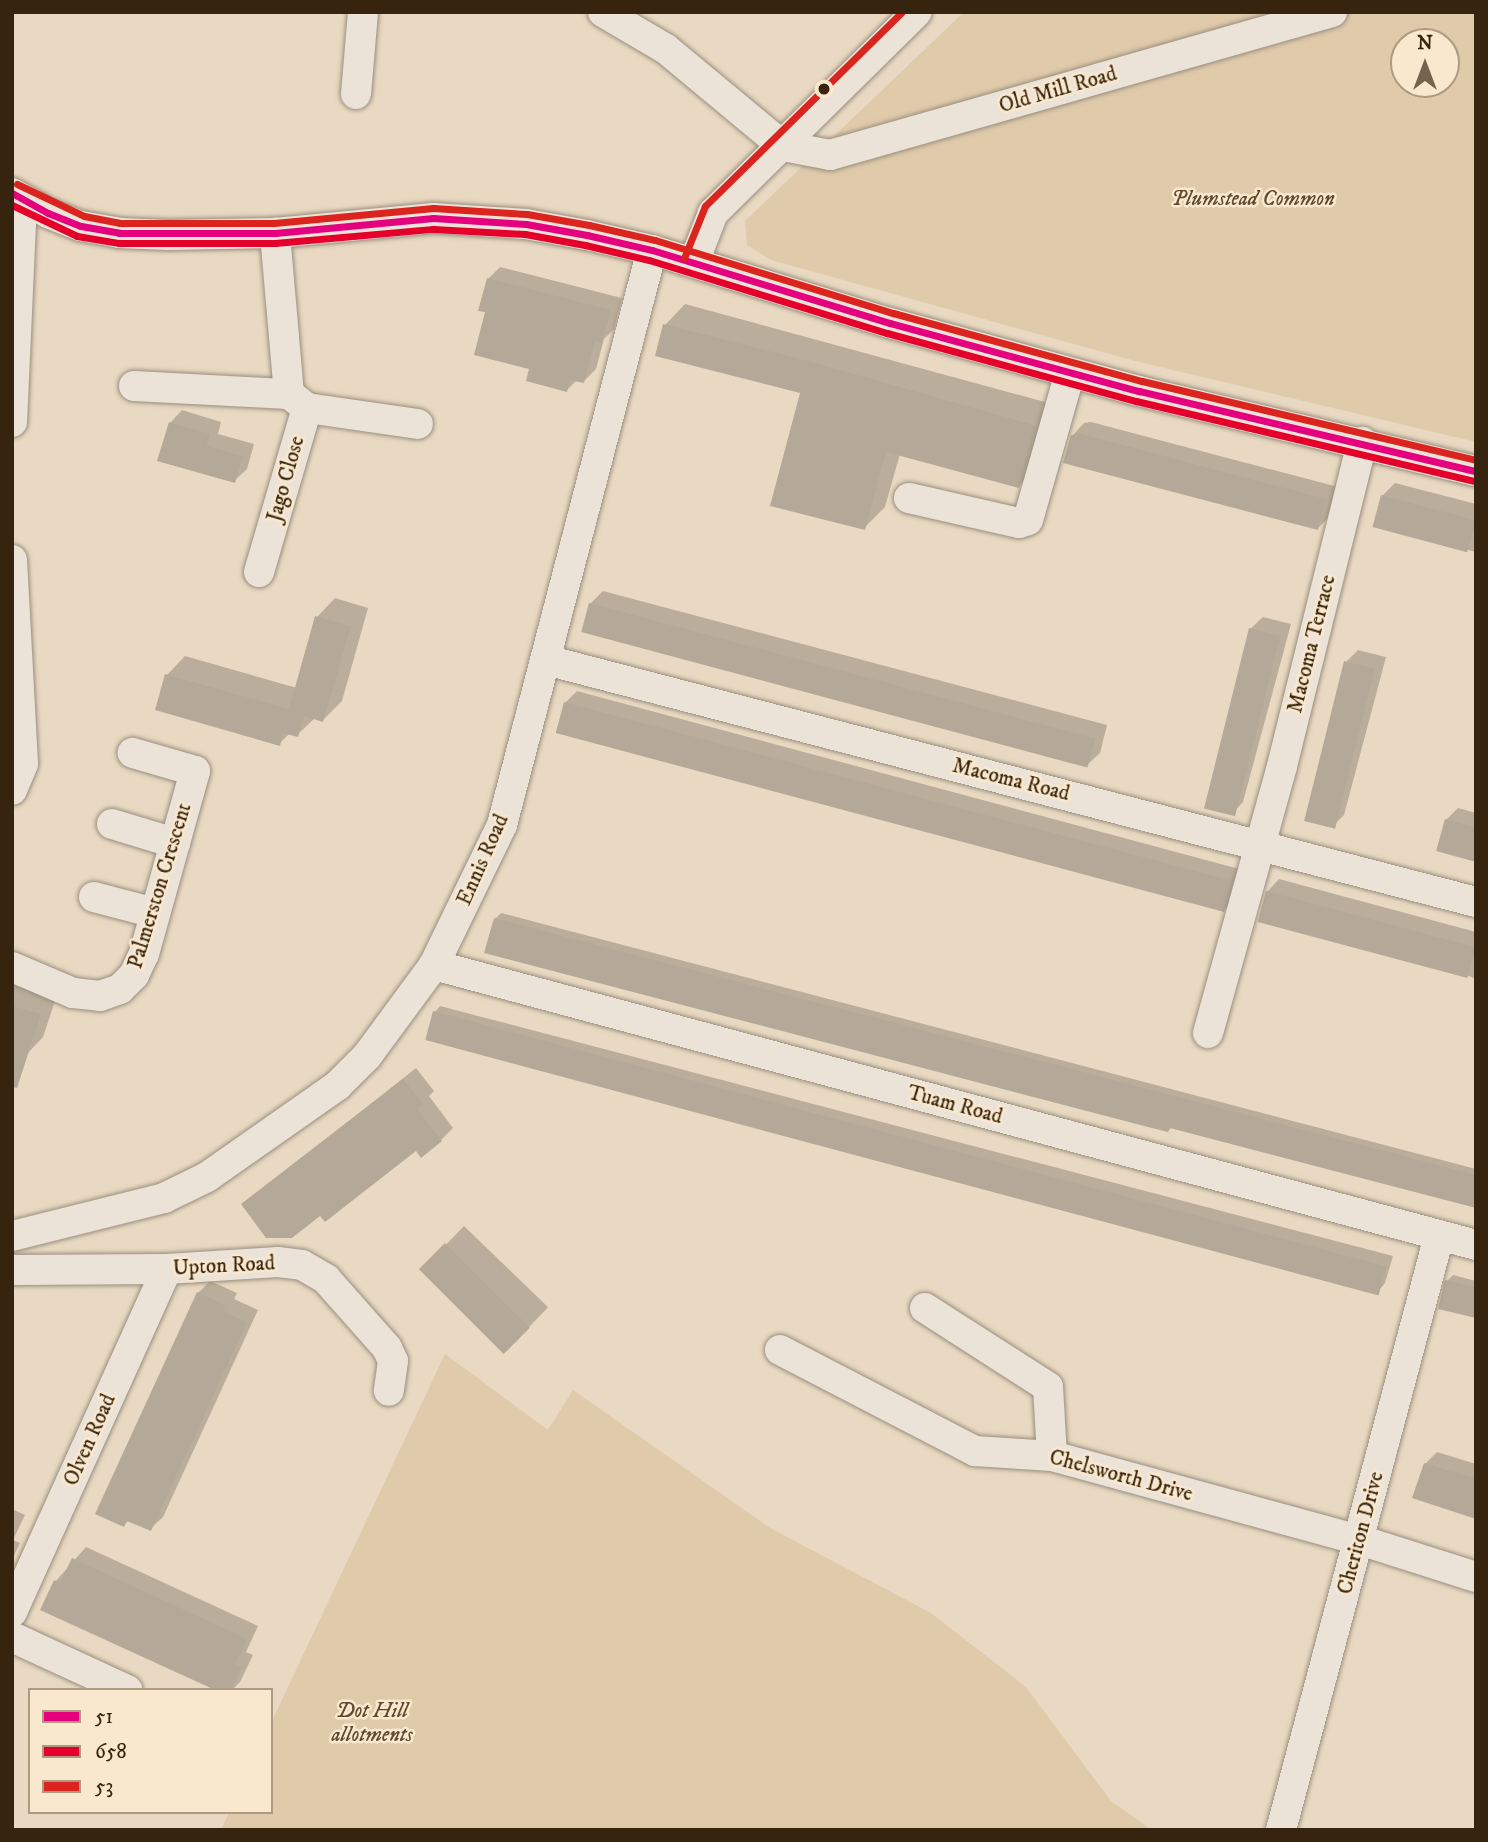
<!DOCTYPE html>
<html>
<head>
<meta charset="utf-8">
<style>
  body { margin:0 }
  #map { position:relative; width:1488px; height:1842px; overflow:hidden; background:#e9d9c2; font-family:"IM FELL DW Pica",serif }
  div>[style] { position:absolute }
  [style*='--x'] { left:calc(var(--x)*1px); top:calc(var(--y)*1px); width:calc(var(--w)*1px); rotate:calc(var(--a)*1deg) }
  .green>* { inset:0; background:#dfcaaa }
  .shadow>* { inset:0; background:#0003; transform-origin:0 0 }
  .building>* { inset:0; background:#b4a998; transform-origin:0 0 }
  .roads { filter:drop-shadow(0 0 2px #998e7e) drop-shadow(0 0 2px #998e7e) }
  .minor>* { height:30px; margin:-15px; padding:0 15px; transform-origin:15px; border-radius:15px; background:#ece3d8 }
  .bus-1>* { height:7px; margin:-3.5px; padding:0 3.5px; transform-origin:3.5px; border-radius:3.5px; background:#e5007d }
  .bus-2>* { height:7px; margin:-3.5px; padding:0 3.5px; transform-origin:3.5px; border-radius:3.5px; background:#e4002b }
  .bus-3>* { height:7px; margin:-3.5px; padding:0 3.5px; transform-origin:3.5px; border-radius:3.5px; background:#dc241f }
  .dots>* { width:19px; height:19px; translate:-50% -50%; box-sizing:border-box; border:4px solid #fae8ce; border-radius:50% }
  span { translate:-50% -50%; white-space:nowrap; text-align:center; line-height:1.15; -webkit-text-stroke:5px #fae8ce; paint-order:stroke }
  .street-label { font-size:21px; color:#37240e }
  .park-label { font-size:21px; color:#5f4a30; font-style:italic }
  .frame { position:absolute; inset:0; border:14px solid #37240e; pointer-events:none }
  .legend { position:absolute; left:28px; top:1688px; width:245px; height:126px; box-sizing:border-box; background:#fae8ce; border:2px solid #ac9a81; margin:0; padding:9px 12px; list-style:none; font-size:21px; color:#37240e }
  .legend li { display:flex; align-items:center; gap:14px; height:35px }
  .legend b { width:35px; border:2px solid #ac9a81 }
  .north { position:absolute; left:1390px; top:28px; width:70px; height:70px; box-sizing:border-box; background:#fae8ce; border:2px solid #ac9a81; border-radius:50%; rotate:0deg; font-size:19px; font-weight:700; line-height:28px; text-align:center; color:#37240e }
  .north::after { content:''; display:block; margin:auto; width:24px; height:32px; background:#75634d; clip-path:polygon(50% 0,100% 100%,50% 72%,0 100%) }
</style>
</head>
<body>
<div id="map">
  <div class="green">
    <div style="clip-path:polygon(evenodd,964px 12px,1476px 12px,1476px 442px,1135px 361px,771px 260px,747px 245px,745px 221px,964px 12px,1404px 42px,1446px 42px,1446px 84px,1404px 84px,1404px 42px)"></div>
    <div style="clip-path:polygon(445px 1354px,548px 1430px,573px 1390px,770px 1528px,931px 1613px,1026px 1687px,1111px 1801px,1152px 1830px,221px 1830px,229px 1812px,271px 1812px,271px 1723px)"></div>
  </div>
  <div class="shadow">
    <div style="clip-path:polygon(500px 267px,622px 298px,614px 329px,604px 339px,596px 369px,583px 382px,577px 380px,567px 390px,531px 368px,487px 311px,488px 279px)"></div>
    <div style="clip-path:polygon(685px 304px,1056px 405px,1039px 466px,1018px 486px,900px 454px,885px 507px,864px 528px,802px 392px,665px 325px)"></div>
    <div style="clip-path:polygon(182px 410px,221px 422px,218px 434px,254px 444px,247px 469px,234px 481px,170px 423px)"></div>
    <div style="clip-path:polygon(1091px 422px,1338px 487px,1330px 516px,1318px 528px,1072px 436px,1084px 423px)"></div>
    <div style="clip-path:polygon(1395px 483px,1476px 504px,1476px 552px,1375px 526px,1383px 495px)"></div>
    <div style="clip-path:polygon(603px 591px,1107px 725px,1100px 753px,1087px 765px,590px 604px)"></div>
    <div style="clip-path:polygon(335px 598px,368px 608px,342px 701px,323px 720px,315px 718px,297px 735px,290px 733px,279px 744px,167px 675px,185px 656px,297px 688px,317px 617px)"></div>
    <div style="clip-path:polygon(1263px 617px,1291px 624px,1243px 802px,1231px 815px,1250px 629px)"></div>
    <div style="clip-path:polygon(1358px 650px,1386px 657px,1344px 815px,1332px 827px,1346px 662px)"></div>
    <div style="clip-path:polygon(577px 691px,1243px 870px,1235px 899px,1223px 911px,565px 703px)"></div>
    <div style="clip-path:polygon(1458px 808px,1476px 813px,1476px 860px,1446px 820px)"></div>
    <div style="clip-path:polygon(1279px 879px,1476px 932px,1476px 979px,1267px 892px)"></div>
    <div style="clip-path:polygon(501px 913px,1476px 1169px,1476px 1206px,1172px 1127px,1168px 1131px,495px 919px)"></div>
    <div style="clip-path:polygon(12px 984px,56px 998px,43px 1037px,27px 1054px,12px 1049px)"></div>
    <div style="clip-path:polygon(440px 1006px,1393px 1256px,1385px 1283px,1380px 1289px,435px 1012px)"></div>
    <div style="clip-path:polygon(416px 1068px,434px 1091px,429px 1096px,453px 1128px,441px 1140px,421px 1155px,416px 1149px,320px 1213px,243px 1205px)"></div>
    <div style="left:464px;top:1226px;width:117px;height:61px;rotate:44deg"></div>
    <div style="clip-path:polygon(1453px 1275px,1476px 1281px,1476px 1317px,1447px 1281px)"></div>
    <div style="clip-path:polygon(210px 1281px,237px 1293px,234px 1299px,258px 1310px,163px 1517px,150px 1529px,129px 1520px,124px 1525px,198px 1293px)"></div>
    <div style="clip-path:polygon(1437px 1452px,1476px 1464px,1476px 1517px,1425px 1464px)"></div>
    <div style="clip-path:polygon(12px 1509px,25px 1515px,13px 1540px,20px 1543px,12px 1560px)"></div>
    <div style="clip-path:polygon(86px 1547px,258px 1626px,246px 1652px,253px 1655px,240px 1682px,232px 1690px,219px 1690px,55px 1582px)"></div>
  </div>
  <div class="building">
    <div style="clip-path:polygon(487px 278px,611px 310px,602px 343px,595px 341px,584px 383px,570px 380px,567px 392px,526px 381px,529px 369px,474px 355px,485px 312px,478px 311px)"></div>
    <div style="clip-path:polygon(663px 324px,808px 361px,1037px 426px,1019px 488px,886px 452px,865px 530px,770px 506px,800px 393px,655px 356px)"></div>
    <div style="clip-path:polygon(169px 422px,210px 434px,207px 446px,243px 456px,235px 483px,157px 461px)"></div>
    <div style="clip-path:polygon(1078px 433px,1326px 499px,1318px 530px,1063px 463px,1071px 435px,1077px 436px)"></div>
    <div style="left:1381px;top:495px;width:98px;height:33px;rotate:15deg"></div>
    <div style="left:589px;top:603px;width:524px;height:30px;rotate:15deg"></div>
    <div style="clip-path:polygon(315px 616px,351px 626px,323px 722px,304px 716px,298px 737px,283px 733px,280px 746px,155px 710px,165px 674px,289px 709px)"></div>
    <div style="left:1249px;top:628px;width:32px;height:186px;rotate:14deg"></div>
    <div style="left:1344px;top:661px;width:32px;height:165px;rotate:14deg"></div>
    <div style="left:564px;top:702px;width:692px;height:32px;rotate:15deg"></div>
    <div style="clip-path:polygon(1445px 819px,1476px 828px,1476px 862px,1436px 851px)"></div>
    <div style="left:1266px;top:891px;width:217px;height:32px;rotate:15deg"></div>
    <div style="clip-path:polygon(494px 918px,1476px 1175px,1476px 1208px,1170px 1128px,1168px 1132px,1148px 1127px,484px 953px)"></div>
    <div style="clip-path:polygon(12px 1006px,41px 1014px,17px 1088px,12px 1087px)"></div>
    <div style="left:433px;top:1011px;width:987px;height:30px;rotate:15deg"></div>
    <div style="clip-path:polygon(403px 1079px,423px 1104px,417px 1109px,442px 1141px,421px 1158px,416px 1151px,325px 1222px,320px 1216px,292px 1238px,266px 1238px,241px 1204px)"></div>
    <div style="left:445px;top:1243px;width:120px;height:37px;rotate:45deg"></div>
    <div style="clip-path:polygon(1445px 1280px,1476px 1287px,1476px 1318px,1438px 1309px)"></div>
    <div style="clip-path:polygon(197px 1292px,226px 1306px,223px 1311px,247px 1322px,151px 1531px,127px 1521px,124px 1527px,95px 1514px)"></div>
    <div style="clip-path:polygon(1424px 1463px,1476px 1479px,1476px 1519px,1412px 1498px)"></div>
    <div style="clip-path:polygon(72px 1558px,247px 1639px,235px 1664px,242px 1667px,231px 1690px,215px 1690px,40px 1610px,54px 1580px,60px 1583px)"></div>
  </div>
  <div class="roads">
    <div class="minor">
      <div style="--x:603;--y:12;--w:73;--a:30.4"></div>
      <div style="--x:666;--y:49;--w:152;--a:39.7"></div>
      <div style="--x:783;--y:146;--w:48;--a:10.8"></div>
      <div style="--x:830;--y:155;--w:522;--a:-15.9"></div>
      <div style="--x:356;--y:94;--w:82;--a:-85.1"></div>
      <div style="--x:12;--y:193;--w:41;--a:29.1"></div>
      <div style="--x:48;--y:213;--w:35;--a:22"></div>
      <div style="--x:81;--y:226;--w:39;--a:10"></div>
      <div style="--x:119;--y:233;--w:49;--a:2.3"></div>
      <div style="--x:168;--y:235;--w:107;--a:-1.1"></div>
      <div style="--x:275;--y:233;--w:159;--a:-5.4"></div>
      <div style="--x:433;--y:218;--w:93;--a:3.7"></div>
      <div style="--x:526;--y:224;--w:62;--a:10.2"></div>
      <div style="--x:587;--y:235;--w:67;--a:13"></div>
      <div style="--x:652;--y:250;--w:249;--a:17.1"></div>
      <div style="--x:890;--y:323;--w:258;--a:15.3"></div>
      <div style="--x:1139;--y:391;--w:346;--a:13.4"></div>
      <div style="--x:694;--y:262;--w:53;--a:-68.8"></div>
      <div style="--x:713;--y:213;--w:286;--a:-44.6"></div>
      <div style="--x:134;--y:386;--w:155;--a:3"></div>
      <div style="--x:307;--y:408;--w:112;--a:8.2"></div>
      <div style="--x:12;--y:422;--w:222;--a:-87.4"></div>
      <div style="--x:909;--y:498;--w:113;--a:12.8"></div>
      <div style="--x:1019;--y:523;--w:9;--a:-18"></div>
      <div style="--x:1028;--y:520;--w:153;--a:-74.1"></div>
      <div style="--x:12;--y:560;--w:204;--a:86.9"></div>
      <div style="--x:23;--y:764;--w:28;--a:113"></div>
      <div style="--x:259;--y:572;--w:171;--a:-73.7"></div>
      <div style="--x:307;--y:408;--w:23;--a:-142"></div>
      <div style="--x:289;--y:394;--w:162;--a:-95"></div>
      <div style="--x:546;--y:660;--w:961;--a:14.59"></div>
      <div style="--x:112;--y:824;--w:66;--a:16.8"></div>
      <div style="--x:94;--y:897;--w:63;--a:14.7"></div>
      <div style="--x:434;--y:965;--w:1079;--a:15.04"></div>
      <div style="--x:12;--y:967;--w:66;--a:23.1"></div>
      <div style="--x:73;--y:993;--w:27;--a:6"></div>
      <div style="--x:100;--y:996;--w:21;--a:-19"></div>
      <div style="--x:120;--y:989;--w:20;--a:-45"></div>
      <div style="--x:134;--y:975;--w:23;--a:-65"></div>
      <div style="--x:144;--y:954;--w:190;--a:-74.4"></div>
      <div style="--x:195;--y:771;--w:65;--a:-163.8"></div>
      <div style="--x:1208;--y:1033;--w:277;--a:-74.5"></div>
      <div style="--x:1282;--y:766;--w:334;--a:-76.1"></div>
      <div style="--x:12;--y:1236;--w:157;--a:-14"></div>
      <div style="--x:164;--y:1198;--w:48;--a:-26"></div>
      <div style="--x:207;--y:1177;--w:159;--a:-35"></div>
      <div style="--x:337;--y:1086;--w:42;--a:-45"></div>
      <div style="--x:367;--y:1056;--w:113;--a:-53.6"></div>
      <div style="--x:434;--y:965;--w:156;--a:-64.1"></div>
      <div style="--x:502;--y:825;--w:594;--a:-75.38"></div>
      <div style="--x:12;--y:1270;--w:155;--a:-0.4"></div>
      <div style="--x:167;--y:1269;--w:111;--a:-3.6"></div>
      <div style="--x:278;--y:1262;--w:24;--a:7"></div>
      <div style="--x:302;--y:1265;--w:28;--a:30"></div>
      <div style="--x:326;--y:1279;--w:92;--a:48.5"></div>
      <div style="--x:387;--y:1348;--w:14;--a:65"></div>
      <div style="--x:393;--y:1361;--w:30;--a:98"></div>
      <div style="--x:925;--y:1308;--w:146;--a:32.7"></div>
      <div style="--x:1048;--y:1387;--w:69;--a:86.7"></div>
      <div style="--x:780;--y:1350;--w:220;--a:27.4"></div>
      <div style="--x:975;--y:1451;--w:77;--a:3.7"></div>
      <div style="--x:1052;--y:1456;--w:319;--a:15.3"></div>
      <div style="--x:1360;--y:1540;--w:122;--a:17.7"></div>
      <div style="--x:12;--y:1612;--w:376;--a:-65.7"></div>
      <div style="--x:12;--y:1637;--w:127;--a:24.7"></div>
      <div style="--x:1281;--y:1830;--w:615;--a:-75.1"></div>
    </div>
  </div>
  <div class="bus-1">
    <div style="--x:12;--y:193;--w:41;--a:29.1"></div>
    <div style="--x:48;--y:213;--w:35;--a:22"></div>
    <div style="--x:81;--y:226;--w:39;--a:10"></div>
    <div style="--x:119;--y:233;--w:156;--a:0"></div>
    <div style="--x:275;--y:233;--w:159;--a:-5.4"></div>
    <div style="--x:433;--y:218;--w:93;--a:3.7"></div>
    <div style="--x:526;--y:224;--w:62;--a:10.2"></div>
    <div style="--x:587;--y:235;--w:67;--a:13"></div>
    <div style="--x:652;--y:250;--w:249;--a:17.1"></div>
    <div style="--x:890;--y:323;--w:258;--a:15.3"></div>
    <div style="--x:1139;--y:391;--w:346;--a:13.4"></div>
  </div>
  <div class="bus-2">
    <div style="--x:12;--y:205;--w:72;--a:25.5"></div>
    <div style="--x:77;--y:236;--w:43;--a:9.5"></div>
    <div style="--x:119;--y:243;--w:156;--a:0"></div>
    <div style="--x:275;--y:243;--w:159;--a:-5.1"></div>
    <div style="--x:433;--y:229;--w:92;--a:3.1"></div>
    <div style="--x:525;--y:234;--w:61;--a:10.4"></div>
    <div style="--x:585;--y:245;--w:66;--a:13.2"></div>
    <div style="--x:649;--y:260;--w:249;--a:17.1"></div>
    <div style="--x:887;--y:333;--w:258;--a:15.3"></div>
    <div style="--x:1136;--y:401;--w:347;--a:13.3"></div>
  </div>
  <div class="bus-3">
    <div style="--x:17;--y:184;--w:74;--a:25.5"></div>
    <div style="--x:84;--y:216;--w:37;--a:11"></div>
    <div style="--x:120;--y:223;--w:154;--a:0"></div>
    <div style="--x:274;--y:223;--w:160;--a:-5.4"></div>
    <div style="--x:433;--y:208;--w:94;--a:3.7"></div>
    <div style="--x:527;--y:214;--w:63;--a:10.1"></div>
    <div style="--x:589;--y:225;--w:68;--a:12.8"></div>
    <div style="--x:655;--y:240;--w:249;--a:17.1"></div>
    <div style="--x:893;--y:313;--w:258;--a:15.3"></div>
    <div style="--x:1142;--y:381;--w:343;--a:13.3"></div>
    <div style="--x:684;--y:258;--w:56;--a:-68"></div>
    <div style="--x:705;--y:206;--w:276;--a:-44.6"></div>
  </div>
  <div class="dots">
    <div style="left:824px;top:89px;background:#37240e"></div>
  </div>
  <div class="street-label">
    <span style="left:1058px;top:90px;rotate:-16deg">Old Mill Road</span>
    <span style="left:286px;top:479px;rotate:-74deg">Jago Close</span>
    <span style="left:1312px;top:644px;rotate:-76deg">Macoma Terrace</span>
    <span style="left:1011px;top:780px;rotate:14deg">Macoma Road</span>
    <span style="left:483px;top:860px;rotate:-66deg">Ennis Road</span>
    <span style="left:160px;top:886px;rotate:-73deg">Palmerston Crescent</span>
    <span style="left:955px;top:1105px;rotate:15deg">Tuam Road</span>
    <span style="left:224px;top:1266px;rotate:-3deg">Upton Road</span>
    <span style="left:90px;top:1440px;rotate:-66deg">Olven Road</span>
    <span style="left:1121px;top:1476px;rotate:15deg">Chelsworth Drive</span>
    <span style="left:1361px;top:1533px;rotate:-75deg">Cheriton Drive</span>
  </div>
  <div class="park-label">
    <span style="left:1253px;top:199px">Plumstead Common</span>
    <span style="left:372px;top:1723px">Dot Hill<br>allotments</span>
  </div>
  <div class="frame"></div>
  <ul class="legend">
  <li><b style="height:9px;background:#e5007d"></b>51</li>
  <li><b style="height:9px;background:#e4002b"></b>658</li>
  <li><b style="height:9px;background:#dc241f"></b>53</li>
  </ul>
  <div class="north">N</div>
</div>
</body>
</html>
